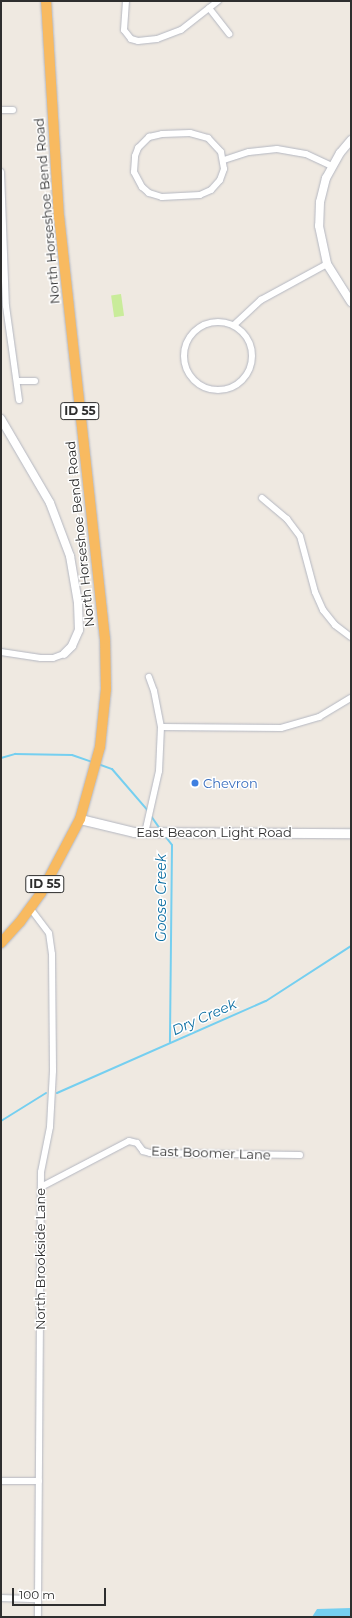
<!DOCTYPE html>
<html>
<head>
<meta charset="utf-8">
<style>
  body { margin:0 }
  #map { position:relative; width:352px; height:1618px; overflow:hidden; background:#efe9e1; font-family:Montserrat,sans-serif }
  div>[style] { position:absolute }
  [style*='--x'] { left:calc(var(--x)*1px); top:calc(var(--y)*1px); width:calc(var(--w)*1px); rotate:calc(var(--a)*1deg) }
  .pitch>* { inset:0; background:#c9ec9a; transform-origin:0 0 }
  .water>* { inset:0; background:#75cff0 }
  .stream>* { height:2px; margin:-1px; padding:0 1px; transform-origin:1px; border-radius:1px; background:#75cff0 }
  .roads { filter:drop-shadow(0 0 1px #b4b7c1) drop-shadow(0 0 1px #b4b7c1) }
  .minor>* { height:6px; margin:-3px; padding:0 3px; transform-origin:3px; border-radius:3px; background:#fff }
  .minor>.ring { margin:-3px; padding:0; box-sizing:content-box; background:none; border:6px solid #fff; border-radius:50% }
  .tertiary>* { height:8px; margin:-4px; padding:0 4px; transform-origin:4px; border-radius:4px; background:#fff }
  .secondary>* { height:9px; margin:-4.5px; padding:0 4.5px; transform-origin:4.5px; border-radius:4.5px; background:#fff }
  .trunk>* { height:10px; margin:-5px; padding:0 5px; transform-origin:5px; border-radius:5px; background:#f8ba60 }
  .dots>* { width:11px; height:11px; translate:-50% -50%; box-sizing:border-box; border:2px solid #fff; border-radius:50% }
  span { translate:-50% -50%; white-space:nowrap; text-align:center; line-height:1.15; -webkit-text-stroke:3px #fff; paint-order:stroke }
  .shield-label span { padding:1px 3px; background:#fff; border:1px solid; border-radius:3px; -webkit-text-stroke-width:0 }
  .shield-label { font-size:12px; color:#2e2e2e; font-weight:700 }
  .street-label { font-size:13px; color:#2e2e2e }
  .shop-label { font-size:13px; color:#366cbe }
  .left { translate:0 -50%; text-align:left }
  .water-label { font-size:14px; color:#0d6fa3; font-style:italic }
  .frame { position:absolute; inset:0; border:2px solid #2e2e2e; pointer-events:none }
  .scale { position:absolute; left:12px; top:1588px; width:94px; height:18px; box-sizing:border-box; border:2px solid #2e2e2e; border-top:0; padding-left:5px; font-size:12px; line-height:14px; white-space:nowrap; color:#2e2e2e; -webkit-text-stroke:3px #fff; paint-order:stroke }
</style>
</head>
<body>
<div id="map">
  <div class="pitch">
    <div style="left:121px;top:294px;width:22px;height:10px;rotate:82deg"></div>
  </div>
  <div class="water">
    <div style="clip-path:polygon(351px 1608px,351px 1617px,312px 1617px,317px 1609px)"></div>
  </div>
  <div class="stream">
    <div style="--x:1;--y:758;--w:15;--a:-16"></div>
    <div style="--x:15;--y:754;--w:57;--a:1"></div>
    <div style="--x:72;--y:755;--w:21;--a:19"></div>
    <div style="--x:98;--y:764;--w:15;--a:20"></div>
    <div style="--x:112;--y:769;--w:57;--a:49.3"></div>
    <div style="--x:151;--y:816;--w:16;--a:55"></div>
    <div style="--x:165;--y:836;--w:11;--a:52"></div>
    <div style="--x:172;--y:845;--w:197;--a:90.6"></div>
    <div style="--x:57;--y:1093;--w:228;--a:-23.8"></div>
    <div style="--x:266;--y:1001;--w:101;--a:-32.9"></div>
    <div style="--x:1;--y:1121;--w:53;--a:-31.9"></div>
  </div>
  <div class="roads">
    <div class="minor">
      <div style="--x:126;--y:1;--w:29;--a:94"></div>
      <div style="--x:124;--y:30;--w:11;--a:52"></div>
      <div style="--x:131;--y:39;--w:7;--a:16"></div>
      <div style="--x:138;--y:41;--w:19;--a:-6"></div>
      <div style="--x:157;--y:39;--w:26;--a:-21"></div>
      <div style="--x:181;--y:30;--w:47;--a:-38.1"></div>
      <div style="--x:209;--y:8;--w:33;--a:52"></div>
      <div style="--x:1;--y:110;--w:12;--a:0"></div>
      <div style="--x:190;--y:133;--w:19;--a:16"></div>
      <div style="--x:208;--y:138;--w:19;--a:47"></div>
      <div style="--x:221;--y:152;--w:17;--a:80"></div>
      <div style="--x:224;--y:169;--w:12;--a:110"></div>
      <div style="--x:220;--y:180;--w:13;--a:132"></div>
      <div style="--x:211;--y:190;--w:12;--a:156"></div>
      <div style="--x:200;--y:195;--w:38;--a:177"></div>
      <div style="--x:162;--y:197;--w:14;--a:-163"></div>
      <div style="--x:149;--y:193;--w:9;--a:-139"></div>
      <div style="--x:142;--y:187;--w:17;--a:-118"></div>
      <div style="--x:134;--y:172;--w:16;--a:-86"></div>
      <div style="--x:135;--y:156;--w:9;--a:-69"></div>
      <div style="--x:138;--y:148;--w:16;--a:-45"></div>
      <div style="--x:149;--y:137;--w:13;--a:-13"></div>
      <div style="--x:162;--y:134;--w:28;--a:-2"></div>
      <div style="--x:224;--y:160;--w:26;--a:-18"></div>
      <div style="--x:249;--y:152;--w:28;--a:-6"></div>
      <div style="--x:277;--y:149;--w:29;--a:10"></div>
      <div style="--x:306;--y:154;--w:29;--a:25"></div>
      <div style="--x:1;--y:172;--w:134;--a:87.9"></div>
      <div style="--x:6;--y:306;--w:95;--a:82.1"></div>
      <div class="ring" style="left:184px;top:322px;width:62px;height:62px"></div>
      <div style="--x:234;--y:325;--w:37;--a:-43"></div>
      <div style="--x:261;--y:300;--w:75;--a:-28.6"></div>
      <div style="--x:17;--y:381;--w:18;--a:0"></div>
      <div style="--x:262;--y:498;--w:33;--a:40"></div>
      <div style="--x:287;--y:519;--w:21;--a:53"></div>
      <div style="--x:300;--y:536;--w:58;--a:75"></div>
      <div style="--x:315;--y:592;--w:20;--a:66"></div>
      <div style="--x:323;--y:610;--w:19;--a:51"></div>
      <div style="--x:335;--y:625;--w:20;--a:37"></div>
      <div style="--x:1;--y:652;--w:40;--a:8.5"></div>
      <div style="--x:41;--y:658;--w:12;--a:0"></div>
      <div style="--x:53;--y:658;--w:12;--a:-20"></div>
      <div style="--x:161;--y:727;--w:120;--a:0.5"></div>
      <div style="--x:281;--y:728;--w:40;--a:-16"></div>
      <div style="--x:319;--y:717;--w:37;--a:-31"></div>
      <div style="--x:145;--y:833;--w:64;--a:-77.3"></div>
      <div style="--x:159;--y:771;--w:44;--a:-87.4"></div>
      <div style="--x:161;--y:727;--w:37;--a:-101"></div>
      <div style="--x:154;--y:691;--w:15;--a:-110"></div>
      <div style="--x:30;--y:908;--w:31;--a:53"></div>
      <div style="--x:49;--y:933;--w:21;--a:82"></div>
      <div style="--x:52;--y:954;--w:117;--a:89.5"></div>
      <div style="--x:53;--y:1071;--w:56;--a:93.1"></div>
      <div style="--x:50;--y:1127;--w:46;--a:101.3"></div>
      <div style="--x:41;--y:1172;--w:445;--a:90.4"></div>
      <div style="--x:41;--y:1187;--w:99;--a:-27.6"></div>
      <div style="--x:129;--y:1141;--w:8;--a:14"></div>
      <div style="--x:137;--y:1143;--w:10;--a:53"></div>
      <div style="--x:143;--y:1151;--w:7;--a:16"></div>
      <div style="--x:150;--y:1153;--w:150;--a:0.8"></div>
      <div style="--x:1;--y:1481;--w:38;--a:0"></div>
      <div style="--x:1;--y:1598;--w:37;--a:2"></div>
    </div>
    <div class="tertiary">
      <div style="--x:351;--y:140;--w:17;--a:130"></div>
      <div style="--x:340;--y:153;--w:29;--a:119"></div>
      <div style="--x:326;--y:178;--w:25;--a:104"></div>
      <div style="--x:320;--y:202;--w:24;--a:92"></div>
      <div style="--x:319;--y:226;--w:39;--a:78"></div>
      <div style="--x:327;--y:264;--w:45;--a:57.7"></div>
      <div style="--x:1;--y:419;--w:97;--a:59.7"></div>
      <div style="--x:50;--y:503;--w:57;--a:69.3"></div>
      <div style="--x:70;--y:556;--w:48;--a:80.3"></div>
      <div style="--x:78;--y:603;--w:27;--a:88"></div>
      <div style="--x:79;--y:630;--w:17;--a:114"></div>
      <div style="--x:72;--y:646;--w:11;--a:135"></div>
    </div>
    <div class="secondary">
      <div style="--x:80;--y:819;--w:56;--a:13.5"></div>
      <div style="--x:134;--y:832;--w:217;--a:0.3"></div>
    </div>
    <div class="trunk">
      <div style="--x:1;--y:943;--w:28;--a:-48"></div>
      <div style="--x:20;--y:922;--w:36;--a:-54"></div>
      <div style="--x:41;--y:893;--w:84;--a:-62.2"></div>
      <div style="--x:80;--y:819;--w:75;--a:-74.5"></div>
      <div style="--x:100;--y:747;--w:58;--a:-84.1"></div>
      <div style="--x:106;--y:689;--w:50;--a:-91.1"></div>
      <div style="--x:105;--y:639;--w:424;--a:-96.2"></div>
      <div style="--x:59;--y:218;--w:217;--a:-93.4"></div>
    </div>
  </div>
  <div class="dots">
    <div style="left:195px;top:783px;background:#3f7fe0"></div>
  </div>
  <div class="shield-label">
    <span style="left:80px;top:411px">ID 55</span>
    <span style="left:45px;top:884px">ID 55</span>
  </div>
  <div class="street-label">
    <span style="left:47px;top:211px;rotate:-95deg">North Horseshoe Bend Road</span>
    <span style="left:80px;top:534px;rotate:-96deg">North Horseshoe Bend Road</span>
    <span style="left:214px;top:832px">East Beacon Light Road</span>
    <span style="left:211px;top:1153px;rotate:2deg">East Boomer Lane</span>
    <span style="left:40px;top:1259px;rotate:-90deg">North Brookside Lane</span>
  </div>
  <div class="shop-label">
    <span class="left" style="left:203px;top:783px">Chevron</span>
  </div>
  <div class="water-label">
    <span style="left:161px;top:898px;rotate:-90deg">Goose Creek</span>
    <span style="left:204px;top:1017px;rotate:-24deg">Dry Creek</span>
  </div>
  <div class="frame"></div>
  <div class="scale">100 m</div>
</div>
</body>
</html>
